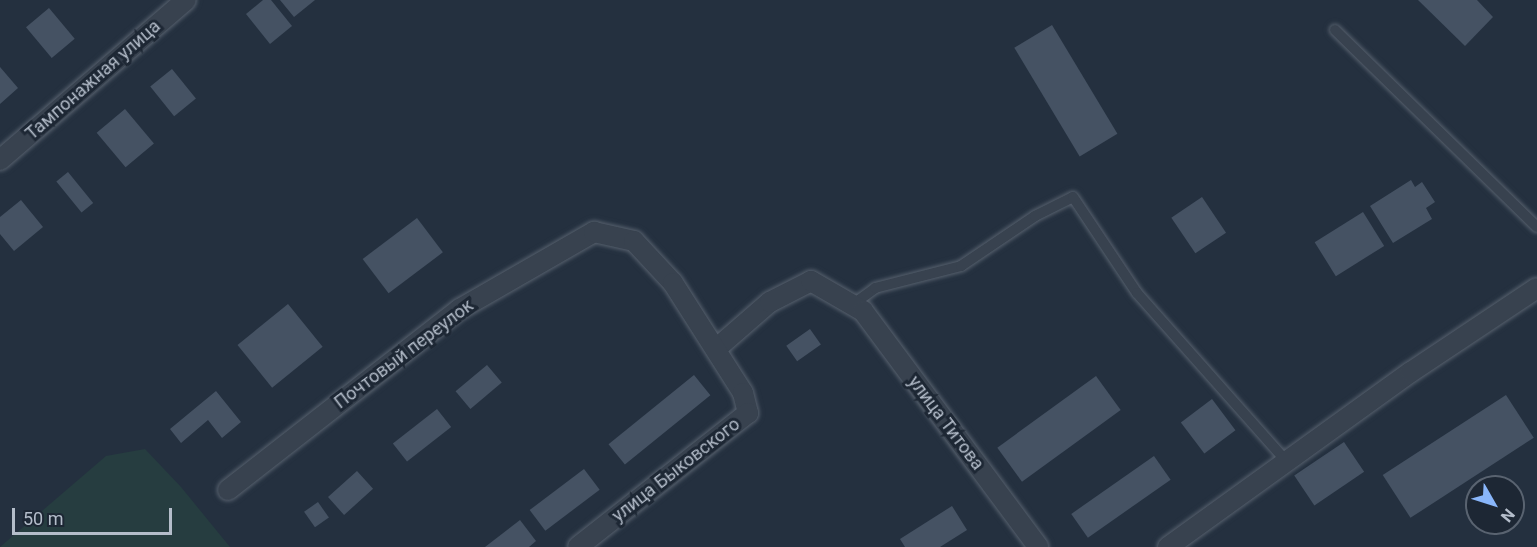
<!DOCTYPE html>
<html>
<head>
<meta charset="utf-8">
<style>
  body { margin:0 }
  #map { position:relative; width:1537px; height:547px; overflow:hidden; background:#24303f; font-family:Roboto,sans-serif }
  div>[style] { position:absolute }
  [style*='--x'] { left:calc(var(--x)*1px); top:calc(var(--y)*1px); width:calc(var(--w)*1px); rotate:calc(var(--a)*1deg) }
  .green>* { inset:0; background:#263d40 }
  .building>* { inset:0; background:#455263; transform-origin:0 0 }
  .roads { filter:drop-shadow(0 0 2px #56606d) drop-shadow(0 0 2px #56606d) }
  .service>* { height:10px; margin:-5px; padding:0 5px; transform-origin:5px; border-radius:5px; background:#38424f }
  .minor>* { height:20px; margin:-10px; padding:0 10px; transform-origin:10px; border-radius:10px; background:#38424f }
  span { translate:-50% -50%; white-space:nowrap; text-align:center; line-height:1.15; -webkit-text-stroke:6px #1d2734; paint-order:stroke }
  .street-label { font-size:18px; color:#b4bdca }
  .north { position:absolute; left:1465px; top:475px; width:60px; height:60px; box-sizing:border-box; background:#1d2734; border:2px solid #596370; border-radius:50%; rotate:129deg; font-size:16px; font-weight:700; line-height:24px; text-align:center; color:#b4bdca }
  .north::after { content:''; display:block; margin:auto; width:21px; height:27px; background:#89b6fa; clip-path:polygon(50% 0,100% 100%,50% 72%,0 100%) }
  .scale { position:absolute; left:12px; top:508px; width:160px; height:27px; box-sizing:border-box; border:3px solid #b4bdca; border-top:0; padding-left:8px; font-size:18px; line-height:21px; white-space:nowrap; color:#b4bdca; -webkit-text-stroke:4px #1d2734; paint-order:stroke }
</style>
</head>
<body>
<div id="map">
  <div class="green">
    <div style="clip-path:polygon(145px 449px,181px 487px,230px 547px,0 547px,106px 456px)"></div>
  </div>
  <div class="building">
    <div style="clip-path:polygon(263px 0,271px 0,292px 26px,270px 44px,246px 14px)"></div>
    <div style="clip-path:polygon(280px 0,315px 0,294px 17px)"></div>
    <div style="clip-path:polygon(1418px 0,1477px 0,1493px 17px,1465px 46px)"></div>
    <div style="left:49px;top:8px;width:40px;height:30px;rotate:50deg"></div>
    <div style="left:1052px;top:25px;width:127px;height:44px;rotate:59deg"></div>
    <div style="clip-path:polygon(0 67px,18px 88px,0 104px)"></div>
    <div style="left:172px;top:69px;width:38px;height:28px;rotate:51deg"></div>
    <div style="left:125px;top:109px;width:45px;height:37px;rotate:50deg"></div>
    <div style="left:68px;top:172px;width:40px;height:15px;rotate:51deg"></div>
    <div style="clip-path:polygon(1411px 180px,1415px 187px,1422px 182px,1435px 202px,1426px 208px,1432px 219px,1393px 243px,1370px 206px)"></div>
    <div style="left:1202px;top:197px;width:43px;height:37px;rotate:56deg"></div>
    <div style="clip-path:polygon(21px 200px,43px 227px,14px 251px,0 234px,0 217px)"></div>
    <div style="left:1363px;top:212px;width:40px;height:57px;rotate:58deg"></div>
    <div style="left:417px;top:218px;width:43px;height:68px;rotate:53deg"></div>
    <div style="left:288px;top:304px;width:55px;height:65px;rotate:51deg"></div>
    <div style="left:810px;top:329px;width:19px;height:29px;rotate:55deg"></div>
    <div style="left:487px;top:365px;width:23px;height:41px;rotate:50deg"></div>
    <div style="left:694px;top:375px;width:26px;height:110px;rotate:51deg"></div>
    <div style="left:1096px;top:376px;width:42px;height:122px;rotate:54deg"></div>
    <div style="clip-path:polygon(216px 391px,241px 422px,222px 438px,208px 420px,181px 443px,170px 429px)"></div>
    <div style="left:1506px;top:395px;width:51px;height:147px;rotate:57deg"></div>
    <div style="left:1212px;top:399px;width:39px;height:39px;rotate:53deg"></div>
    <div style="left:437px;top:409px;width:23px;height:56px;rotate:52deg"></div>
    <div style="left:1344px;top:442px;width:36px;height:60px;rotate:56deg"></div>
    <div style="left:1154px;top:456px;width:29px;height:101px;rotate:55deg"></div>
    <div style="left:584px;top:469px;width:26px;height:68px;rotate:53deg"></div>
    <div style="left:357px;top:471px;width:24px;height:39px;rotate:48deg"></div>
    <div style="left:318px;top:502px;width:19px;height:17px;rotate:55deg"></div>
    <div style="clip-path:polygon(952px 506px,967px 530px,940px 547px,905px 547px,900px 539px)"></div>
    <div style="clip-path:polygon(520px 520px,536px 541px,529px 547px,485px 547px)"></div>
  </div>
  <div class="roads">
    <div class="service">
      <div style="--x:1335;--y:30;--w:282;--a:44.3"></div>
      <div style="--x:852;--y:305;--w:29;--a:-36"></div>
      <div style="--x:875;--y:288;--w:89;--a:-14.3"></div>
      <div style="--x:961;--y:266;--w:89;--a:-34"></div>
      <div style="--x:1035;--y:216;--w:42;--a:-26.6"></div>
      <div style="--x:1073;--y:197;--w:115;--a:56.3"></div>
      <div style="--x:1137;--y:293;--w:225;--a:48.4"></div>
    </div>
    <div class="minor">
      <div style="--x:0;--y:160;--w:245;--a:-40.7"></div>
      <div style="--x:717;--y:348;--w:70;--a:-41"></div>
      <div style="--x:770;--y:302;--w:46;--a:-27.1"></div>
      <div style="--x:811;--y:281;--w:60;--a:30"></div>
      <div style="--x:863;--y:311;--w:294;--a:53.4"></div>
      <div style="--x:228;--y:490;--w:294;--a:-38"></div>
      <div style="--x:460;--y:309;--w:155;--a:-29.9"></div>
      <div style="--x:594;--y:232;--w:41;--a:12.7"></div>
      <div style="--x:634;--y:241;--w:57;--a:47.1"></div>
      <div style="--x:673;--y:283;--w:130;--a:57.5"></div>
      <div style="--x:743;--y:393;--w:21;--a:76"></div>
      <div style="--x:748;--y:413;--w:216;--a:141.8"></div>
      <div style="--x:1168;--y:547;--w:299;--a:-35.8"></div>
      <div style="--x:1411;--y:372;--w:151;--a:-33.7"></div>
    </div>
  </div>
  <div class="street-label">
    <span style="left:93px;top:80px;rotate:-41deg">Тампонажная улица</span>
    <span style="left:404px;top:354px;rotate:-37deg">Почтовый переулок</span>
    <span style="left:946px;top:423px;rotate:53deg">улица Титова</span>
    <span style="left:676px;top:470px;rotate:-38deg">улица Быковского</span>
  </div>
  <div class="north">N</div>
  <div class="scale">50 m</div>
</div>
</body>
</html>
